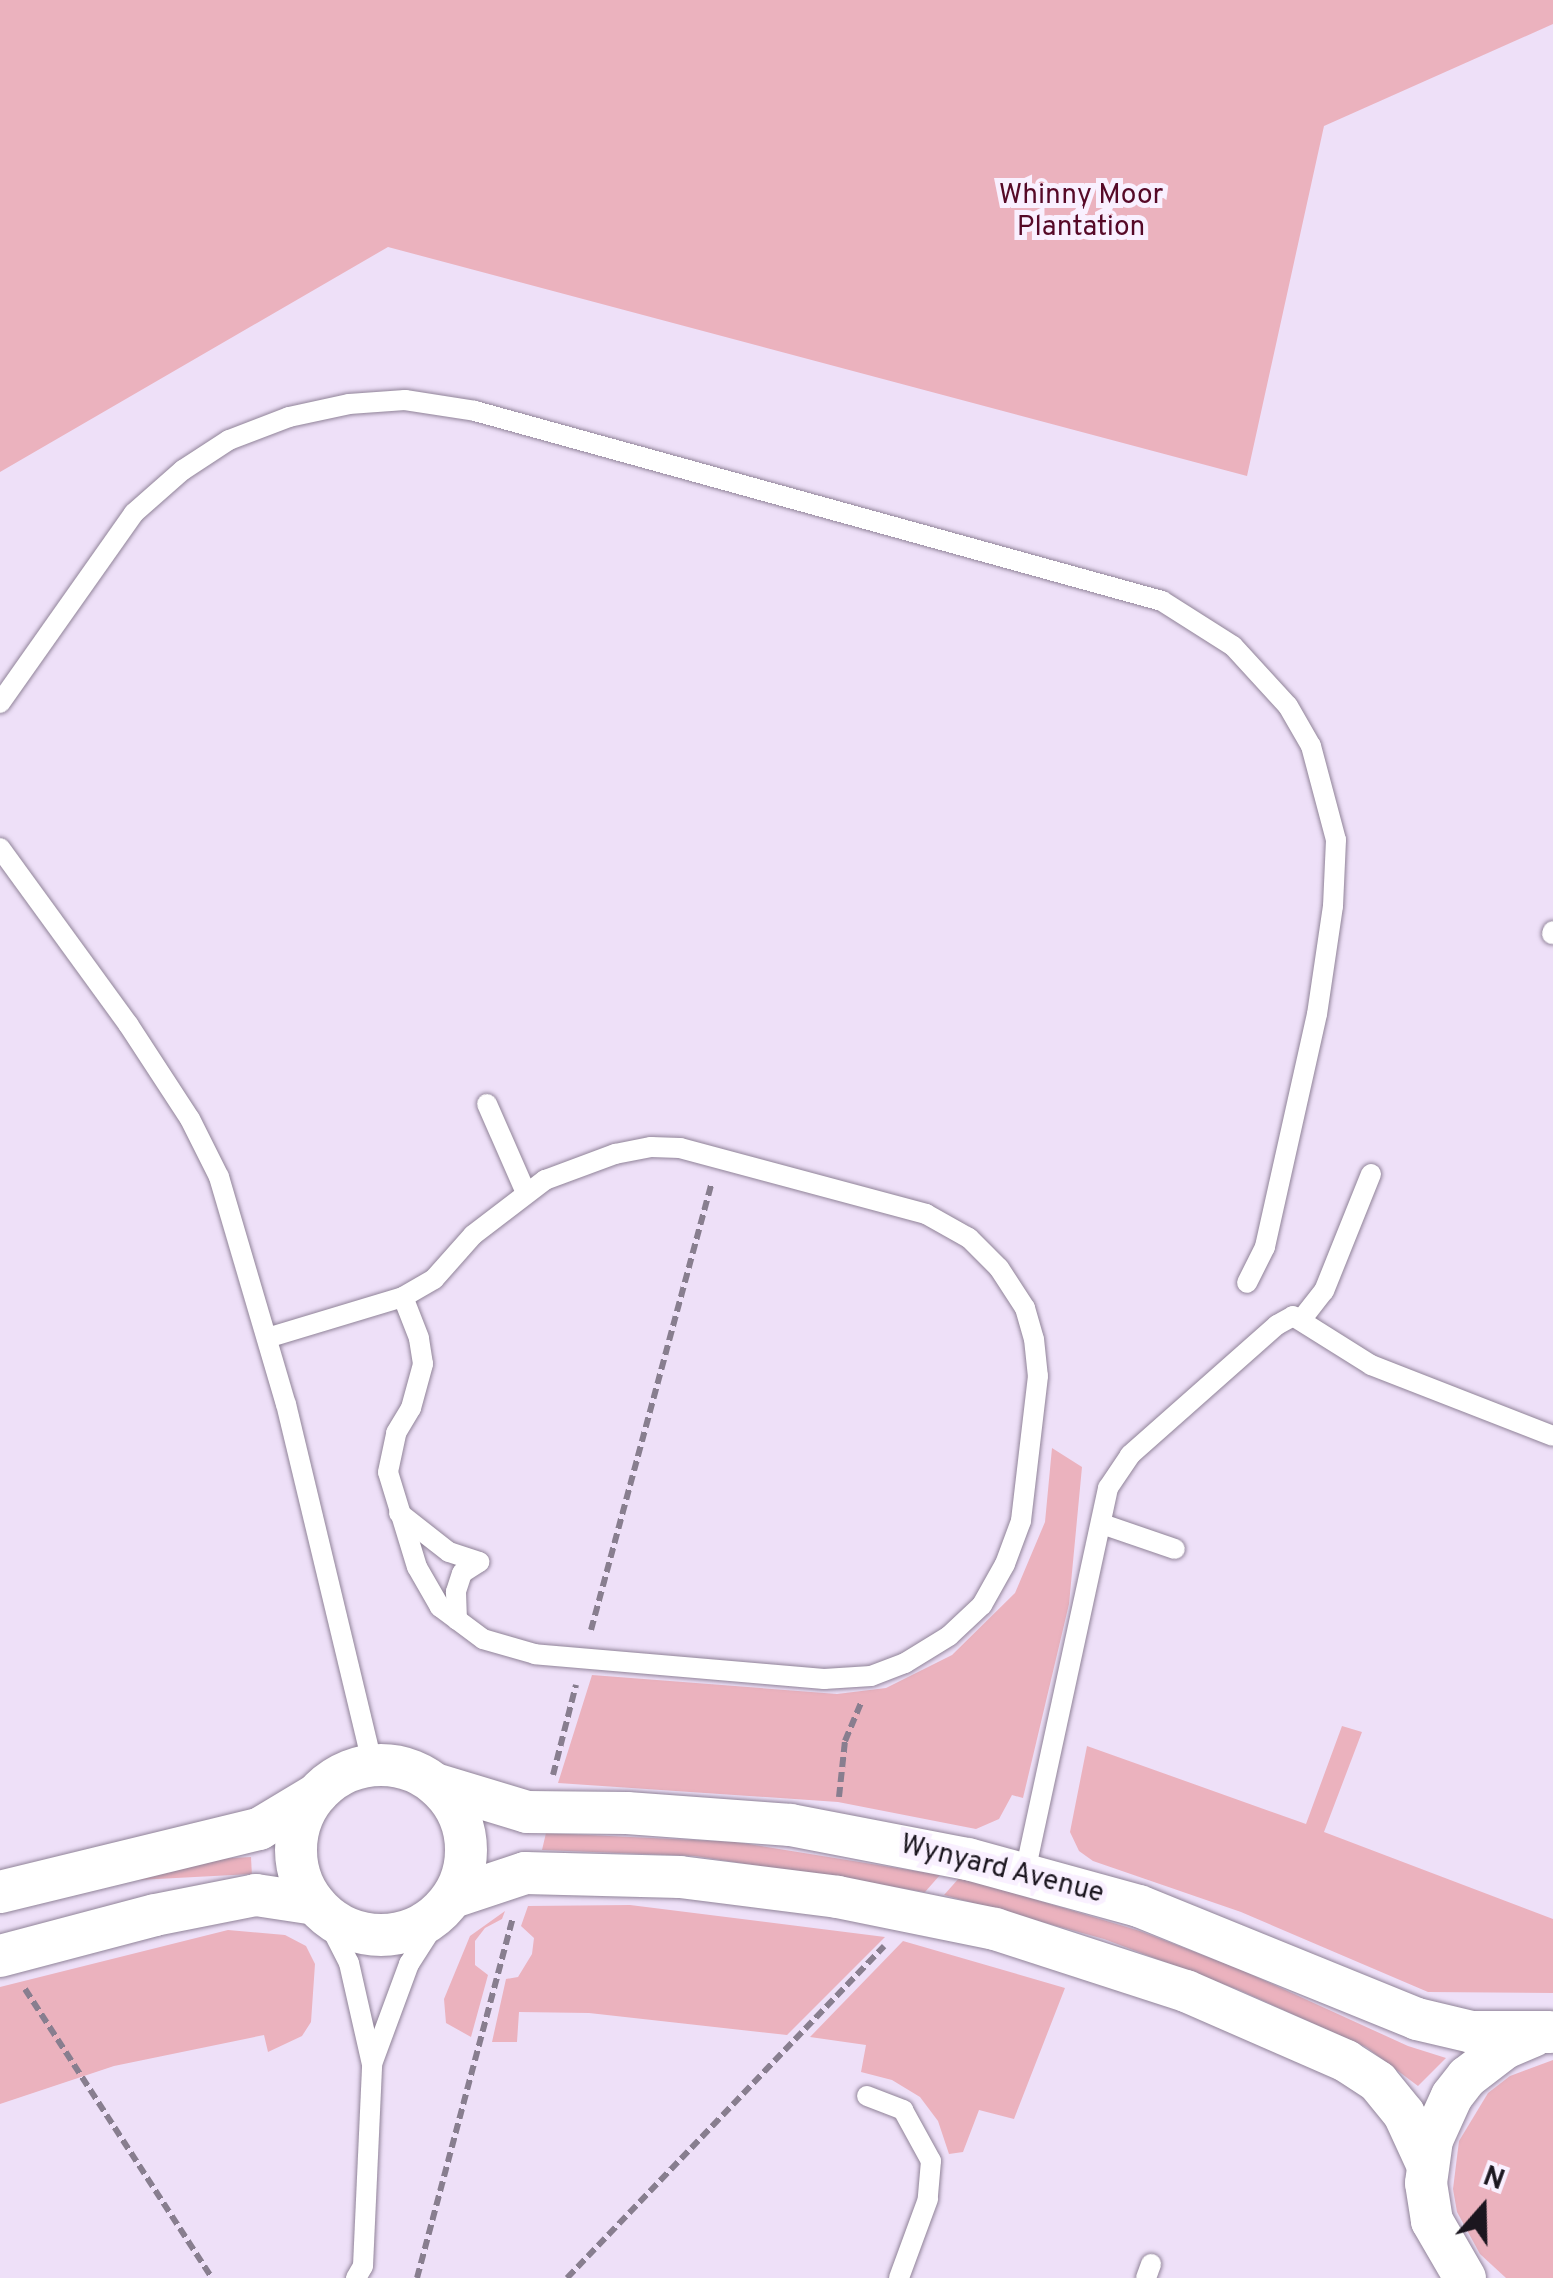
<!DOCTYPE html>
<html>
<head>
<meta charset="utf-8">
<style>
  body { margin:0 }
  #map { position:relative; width:1553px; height:2278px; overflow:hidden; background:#eee0f8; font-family:Overpass,sans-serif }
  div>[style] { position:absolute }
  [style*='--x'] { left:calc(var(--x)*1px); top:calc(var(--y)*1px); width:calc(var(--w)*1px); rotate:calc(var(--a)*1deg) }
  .green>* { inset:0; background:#ebb2be; transform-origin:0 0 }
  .path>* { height:6px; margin-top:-3px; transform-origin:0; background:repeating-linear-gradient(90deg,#887e8f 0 10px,transparent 0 15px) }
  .roads { filter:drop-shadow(0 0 2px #908398) drop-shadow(0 0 2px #908398) }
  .lane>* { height:20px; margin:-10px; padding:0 10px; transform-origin:10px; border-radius:10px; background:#fff }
  .street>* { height:42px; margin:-21px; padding:0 21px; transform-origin:21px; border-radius:21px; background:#fff }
  .street>.ring { margin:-21px; padding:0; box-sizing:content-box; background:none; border:42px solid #fff; border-radius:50% }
  span { translate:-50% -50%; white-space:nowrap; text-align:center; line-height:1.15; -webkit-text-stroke:10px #f9f0ff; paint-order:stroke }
  .park-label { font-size:28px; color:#560927 }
  .street-label { font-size:28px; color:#1b161f }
  .north { position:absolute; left:1433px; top:2158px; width:100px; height:100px; -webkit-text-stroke:8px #f9f0ff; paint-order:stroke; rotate:20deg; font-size:28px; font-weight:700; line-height:40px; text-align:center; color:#1b161f }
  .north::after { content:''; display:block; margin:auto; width:35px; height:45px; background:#1b161f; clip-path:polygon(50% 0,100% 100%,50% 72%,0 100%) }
</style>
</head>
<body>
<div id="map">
  <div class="green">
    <div style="clip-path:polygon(0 0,1553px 0,1553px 24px,1324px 126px,1247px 476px,388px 247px,0 472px)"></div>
    <div style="clip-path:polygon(1052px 1448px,1082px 1467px,1069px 1604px,1023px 1798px,1012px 1795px,999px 1819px,976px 1829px,838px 1802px,558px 1783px,592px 1675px,837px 1694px,886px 1688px,952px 1655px,1015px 1593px,1045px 1522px)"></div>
    <div style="clip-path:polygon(1342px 1726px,1362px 1732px,1324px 1832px,1553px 1919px,1553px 1993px,1428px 1992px,1241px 1912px,1093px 1861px,1079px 1851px,1070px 1832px,1087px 1746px,1306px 1824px)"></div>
    <div style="clip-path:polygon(546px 1833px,736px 1842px,940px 1875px,925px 1892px,695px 1856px,542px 1850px)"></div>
    <div style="left:251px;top:1857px;width:17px;height:258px;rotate:87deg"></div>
    <div style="clip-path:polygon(960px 1877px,1140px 1931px,1239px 1969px,1408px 2046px,1446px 2058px,1418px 2086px,1366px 2047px,1239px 1990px,1104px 1939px,944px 1895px)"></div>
    <div style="clip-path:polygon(630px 1905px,885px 1937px,787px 2035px,589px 2013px,519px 2012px,517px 2042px,492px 2042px,506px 1979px,518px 1977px,532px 1954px,534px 1938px,521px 1926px,528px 1906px)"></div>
    <div style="clip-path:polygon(505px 1911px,502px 1919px,485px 1928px,475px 1941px,475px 1965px,488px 1975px,471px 2037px,446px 2023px,444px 1999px,470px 1936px)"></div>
    <div style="clip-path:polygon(228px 1930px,285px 1935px,306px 1946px,315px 1964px,311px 2022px,302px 2036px,268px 2052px,264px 2035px,114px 2066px,0 2104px,0 1987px)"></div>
    <div style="clip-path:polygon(903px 1941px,1065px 1988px,1014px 2119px,979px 2110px,963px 2152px,949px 2154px,938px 2121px,920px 2097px,892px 2080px,861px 2072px,866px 2045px,810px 2037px)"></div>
    <div style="clip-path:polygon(1553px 2060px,1553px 2278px,1506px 2278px,1480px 2254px,1457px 2212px,1453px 2189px,1459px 2141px,1488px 2093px,1510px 2076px)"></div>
  </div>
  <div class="path">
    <div style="--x:591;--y:1630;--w:463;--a:-74.9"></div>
    <div style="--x:553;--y:1775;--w:93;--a:-75.7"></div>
    <div style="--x:839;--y:1797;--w:56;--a:-83.9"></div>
    <div style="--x:845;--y:1741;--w:41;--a:-67.2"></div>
    <div style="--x:25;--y:1989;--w:344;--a:57.1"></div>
    <div style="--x:417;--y:2278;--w:374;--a:-75.1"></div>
    <div style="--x:567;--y:2278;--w:459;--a:-46.3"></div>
  </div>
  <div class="roads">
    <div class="lane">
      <div style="--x:0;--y:703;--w:232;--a:-54.8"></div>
      <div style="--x:134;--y:513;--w:65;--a:-41.3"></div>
      <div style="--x:183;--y:470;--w:55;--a:-33.1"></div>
      <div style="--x:229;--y:440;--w:64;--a:-21"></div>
      <div style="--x:289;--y:417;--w:61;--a:-12.2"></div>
      <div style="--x:349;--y:404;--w:56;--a:-4.1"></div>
      <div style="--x:405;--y:400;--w:71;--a:8.9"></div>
      <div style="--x:475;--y:411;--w:713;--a:15.46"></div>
      <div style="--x:1162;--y:601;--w:84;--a:32.4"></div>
      <div style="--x:1233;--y:646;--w:81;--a:47.5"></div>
      <div style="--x:1288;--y:706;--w:46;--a:60.1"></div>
      <div style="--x:1311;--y:746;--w:97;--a:75.1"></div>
      <div style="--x:1336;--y:840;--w:66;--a:92.6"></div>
      <div style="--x:1333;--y:906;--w:109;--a:98.4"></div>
      <div style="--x:1317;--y:1014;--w:239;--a:102.6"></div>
      <div style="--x:1265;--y:1247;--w:40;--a:116.6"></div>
      <div style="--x:0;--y:848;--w:218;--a:54"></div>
      <div style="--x:128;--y:1024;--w:113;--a:56.9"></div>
      <div style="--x:190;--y:1119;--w:65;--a:63.4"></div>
      <div style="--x:219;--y:1177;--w:237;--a:73.6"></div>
      <div style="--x:286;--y:1404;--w:371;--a:76.5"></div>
      <div style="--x:1552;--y:934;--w:3;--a:-72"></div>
      <div style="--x:487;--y:1104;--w:97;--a:66.3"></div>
      <div style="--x:1301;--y:1320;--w:37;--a:-52"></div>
      <div style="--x:1324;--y:1291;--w:126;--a:-68.1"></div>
      <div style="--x:267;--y:1338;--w:142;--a:-16.8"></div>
      <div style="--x:403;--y:1297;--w:36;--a:-30"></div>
      <div style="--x:434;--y:1279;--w:59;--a:-48.4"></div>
      <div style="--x:473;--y:1235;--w:91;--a:-37.4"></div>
      <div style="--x:545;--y:1180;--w:75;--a:-20.4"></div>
      <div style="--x:615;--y:1154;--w:37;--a:-11"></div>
      <div style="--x:651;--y:1147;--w:29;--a:2"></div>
      <div style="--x:680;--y:1148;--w:255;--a:15"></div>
      <div style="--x:926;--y:1214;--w:49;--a:29.2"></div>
      <div style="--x:969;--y:1238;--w:42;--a:45"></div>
      <div style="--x:999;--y:1268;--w:48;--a:57"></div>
      <div style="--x:1025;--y:1308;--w:32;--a:74"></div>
      <div style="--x:1034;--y:1339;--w:37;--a:84"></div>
      <div style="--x:1038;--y:1376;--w:146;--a:96.7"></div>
      <div style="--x:1021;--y:1521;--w:46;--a:110.4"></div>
      <div style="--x:1005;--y:1564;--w:47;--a:119.3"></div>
      <div style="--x:982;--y:1605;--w:45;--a:136.8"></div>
      <div style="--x:949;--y:1636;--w:52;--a:148.5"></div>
      <div style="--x:905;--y:1663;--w:36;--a:159"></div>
      <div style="--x:871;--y:1676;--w:47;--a:176.3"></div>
      <div style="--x:824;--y:1679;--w:290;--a:-175.1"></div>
      <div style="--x:535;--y:1654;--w:54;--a:-163.9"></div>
      <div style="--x:483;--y:1639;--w:54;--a:-143.3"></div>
      <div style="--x:440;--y:1607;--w:46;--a:-119.9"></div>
      <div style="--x:417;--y:1567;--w:99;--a:-107"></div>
      <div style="--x:388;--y:1472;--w:40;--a:-78"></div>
      <div style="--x:396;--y:1433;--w:29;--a:-59"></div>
      <div style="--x:411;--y:1408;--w:46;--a:-74.7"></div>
      <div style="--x:423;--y:1364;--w:26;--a:-99"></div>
      <div style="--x:419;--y:1338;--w:44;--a:-111.3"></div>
      <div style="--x:399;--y:1513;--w:63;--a:38"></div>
      <div style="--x:449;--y:1552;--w:32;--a:18"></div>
      <div style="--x:479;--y:1562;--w:20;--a:147"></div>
      <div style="--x:462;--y:1573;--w:20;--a:108"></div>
      <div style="--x:456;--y:1592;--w:28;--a:88"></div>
      <div style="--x:1102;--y:1524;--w:77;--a:18.9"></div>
      <div style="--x:1025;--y:1872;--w:393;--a:-77.8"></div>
      <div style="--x:1108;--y:1488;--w:40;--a:-56"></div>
      <div style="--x:1130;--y:1455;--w:196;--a:-41.5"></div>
      <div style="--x:1277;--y:1325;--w:18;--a:-29"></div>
      <div style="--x:1293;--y:1316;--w:92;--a:32.1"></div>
      <div style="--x:1371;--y:1365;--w:195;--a:21.3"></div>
      <div style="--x:324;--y:1914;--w:55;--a:63"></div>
      <div style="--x:349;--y:1963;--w:104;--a:77.2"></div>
      <div style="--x:372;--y:2064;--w:107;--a:-69.7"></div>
      <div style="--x:409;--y:1964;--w:67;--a:-57.3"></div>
      <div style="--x:867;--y:2096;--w:39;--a:21"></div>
      <div style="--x:903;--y:2110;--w:58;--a:61.2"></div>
      <div style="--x:931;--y:2161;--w:38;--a:95"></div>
      <div style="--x:928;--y:2199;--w:84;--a:110.2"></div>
      <div style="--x:356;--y:2278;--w:14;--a:-60"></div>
      <div style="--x:363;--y:2266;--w:202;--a:-87.4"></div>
      <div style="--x:1146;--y:2278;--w:15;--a:-70"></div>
    </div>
    <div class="street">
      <div class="ring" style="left:296px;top:1765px;width:128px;height:128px"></div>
      <div style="--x:435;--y:1784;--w:96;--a:16.9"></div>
      <div style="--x:527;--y:1812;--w:100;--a:0.6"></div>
      <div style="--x:627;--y:1813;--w:164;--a:4.2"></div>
      <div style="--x:791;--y:1825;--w:180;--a:10.9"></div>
      <div style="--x:968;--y:1859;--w:177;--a:15.4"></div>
      <div style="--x:1139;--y:1906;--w:300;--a:22.1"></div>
      <div style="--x:1417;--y:2019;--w:57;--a:13.3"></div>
      <div style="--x:1472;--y:2032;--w:78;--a:0"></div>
      <div style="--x:0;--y:1892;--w:267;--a:-13.7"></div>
      <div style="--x:259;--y:1829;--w:68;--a:-31.1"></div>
      <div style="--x:453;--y:1897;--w:76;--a:-18.4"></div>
      <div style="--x:525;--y:1873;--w:155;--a:1.5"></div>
      <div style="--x:680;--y:1877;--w:159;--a:7.2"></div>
      <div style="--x:838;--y:1897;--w:160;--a:11.5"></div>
      <div style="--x:995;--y:1929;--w:201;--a:18"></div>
      <div style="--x:1186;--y:1991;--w:175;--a:23.6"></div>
      <div style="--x:1346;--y:2061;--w:38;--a:33"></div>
      <div style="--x:1378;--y:2082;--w:41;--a:50.9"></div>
      <div style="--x:1404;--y:2114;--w:55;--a:65.3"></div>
      <div style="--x:0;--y:1956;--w:160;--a:-14.8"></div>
      <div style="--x:155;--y:1915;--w:103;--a:-11.2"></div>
      <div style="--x:256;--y:1895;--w:60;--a:8.7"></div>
      <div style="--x:1465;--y:2278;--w:66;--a:-120.1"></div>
      <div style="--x:1432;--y:2221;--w:38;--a:-99"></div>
      <div style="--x:1426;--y:2183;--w:43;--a:-82.1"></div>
      <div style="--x:1432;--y:2140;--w:48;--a:-65.6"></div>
      <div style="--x:1452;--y:2096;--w:24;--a:-52"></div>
      <div style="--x:1467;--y:2077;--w:48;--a:-37.3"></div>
      <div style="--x:1505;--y:2048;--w:30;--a:-23"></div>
    </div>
  </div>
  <div class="park-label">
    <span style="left:1081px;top:212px">Whinny Moor<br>Plantation</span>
  </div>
  <div class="street-label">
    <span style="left:1002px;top:1870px;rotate:14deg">Wynyard Avenue</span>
  </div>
  <div class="north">N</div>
</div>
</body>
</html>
